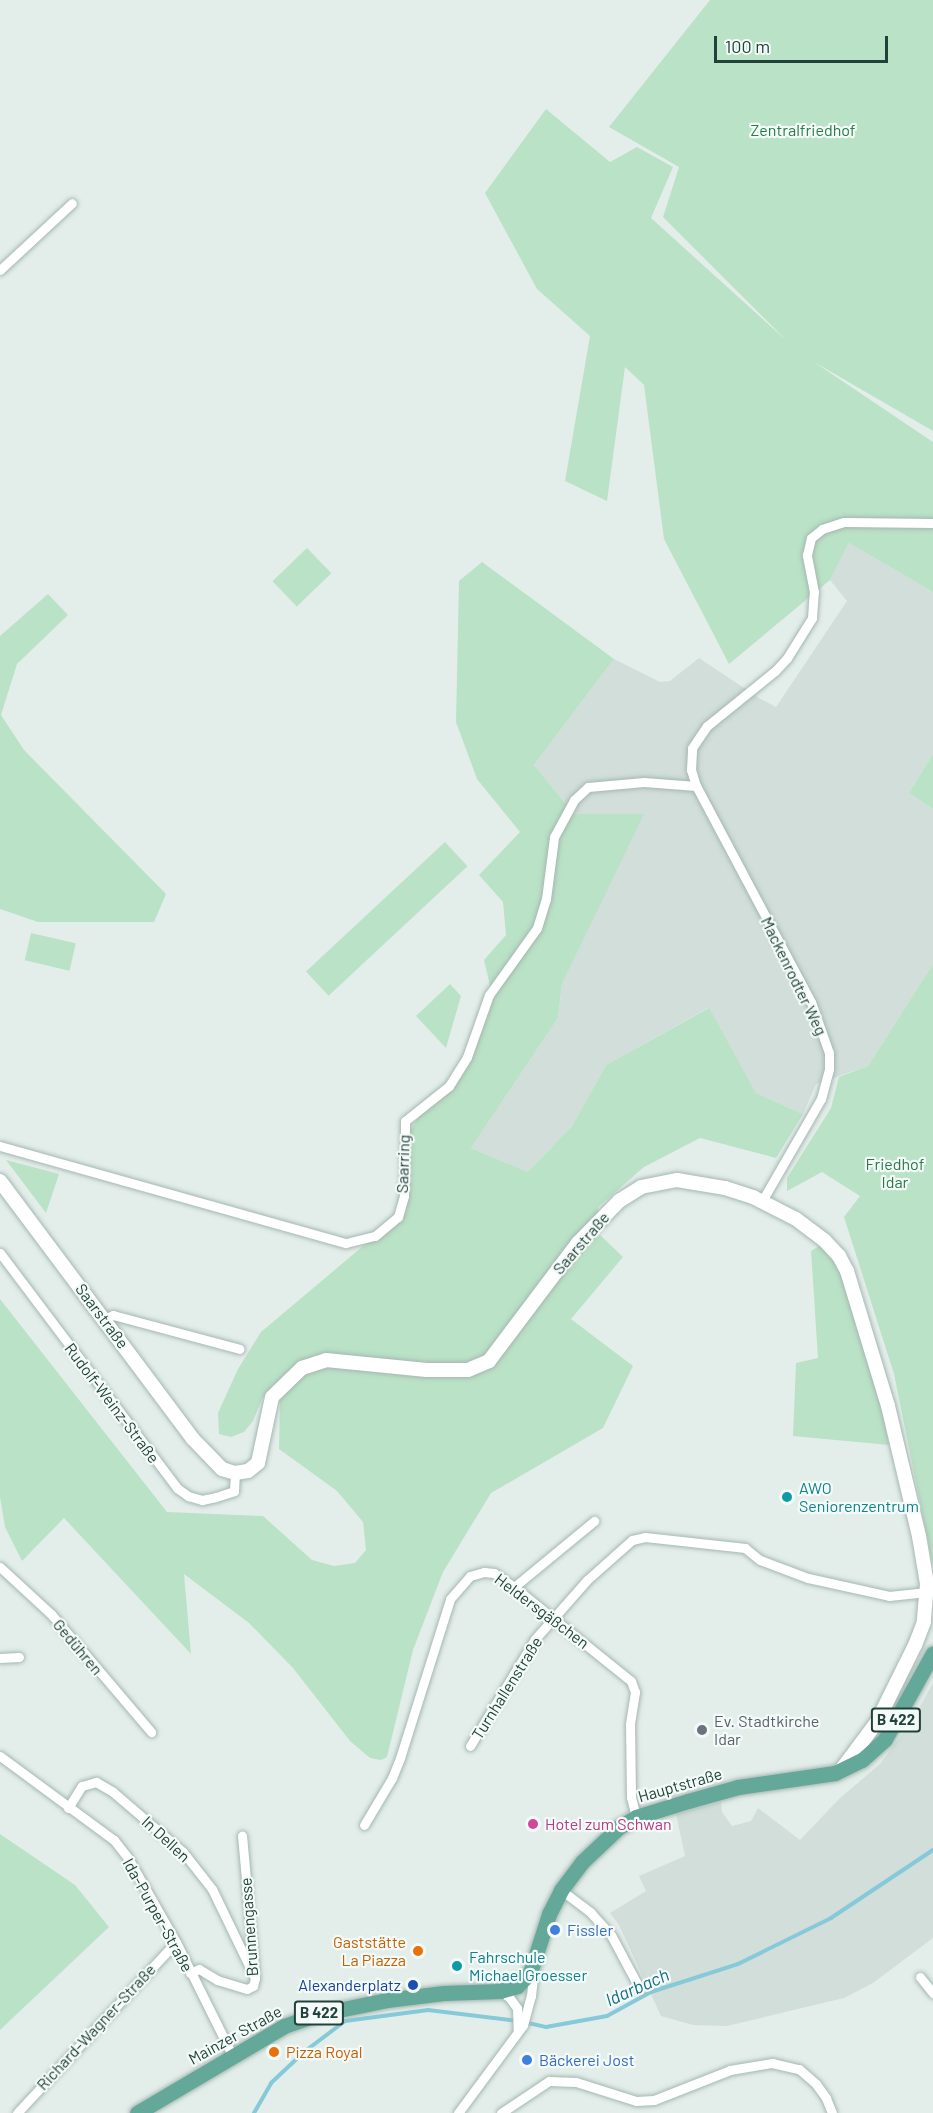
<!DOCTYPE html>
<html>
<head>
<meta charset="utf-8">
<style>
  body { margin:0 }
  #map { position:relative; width:933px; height:2113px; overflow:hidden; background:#e3eeea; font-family:Barlow,sans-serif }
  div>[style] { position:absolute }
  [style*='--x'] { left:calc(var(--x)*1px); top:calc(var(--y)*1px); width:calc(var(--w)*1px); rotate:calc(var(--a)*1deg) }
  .built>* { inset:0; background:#d1ded9 }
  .green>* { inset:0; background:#bae2c6; transform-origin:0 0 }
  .stream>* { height:4px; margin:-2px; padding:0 2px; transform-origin:2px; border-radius:2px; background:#86c9d9 }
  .roads { filter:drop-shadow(0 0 2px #a5b7b2) drop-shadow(0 0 2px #a5b7b2) }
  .street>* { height:9px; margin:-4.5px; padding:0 4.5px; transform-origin:4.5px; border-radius:4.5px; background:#fff }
  .secondary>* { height:14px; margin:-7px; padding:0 7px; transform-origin:7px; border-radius:7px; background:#fff }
  .primary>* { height:15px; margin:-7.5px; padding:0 7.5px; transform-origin:7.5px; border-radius:7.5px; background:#63a899 }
  .dots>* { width:16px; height:16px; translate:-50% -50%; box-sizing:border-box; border:3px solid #f4faf7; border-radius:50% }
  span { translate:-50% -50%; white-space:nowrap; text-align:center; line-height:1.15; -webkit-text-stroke:4.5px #f4faf7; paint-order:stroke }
  .shield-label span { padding:2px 4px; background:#f4faf7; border:2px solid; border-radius:4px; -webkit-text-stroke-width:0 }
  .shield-label { font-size:15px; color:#20423a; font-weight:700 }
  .park-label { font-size:16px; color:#267d4b }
  .street-label { font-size:16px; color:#20423a }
  .culture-label { font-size:16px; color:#0d838f }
  .left { translate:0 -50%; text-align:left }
  .worship-label { font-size:16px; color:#5b616d }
  .hotel-label { font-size:16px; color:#b23c85 }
  .shop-label { font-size:16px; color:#366cbe }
  .food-label { font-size:16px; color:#c56008 }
  .right { translate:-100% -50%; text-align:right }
  .transit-label { font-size:16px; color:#164399 }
  .water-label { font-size:18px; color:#136e85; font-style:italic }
  .scale { position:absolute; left:714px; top:36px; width:174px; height:27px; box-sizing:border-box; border:3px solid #20423a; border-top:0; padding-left:8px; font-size:18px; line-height:21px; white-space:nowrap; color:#20423a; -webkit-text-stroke:4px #f4faf7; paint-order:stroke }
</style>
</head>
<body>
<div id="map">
  <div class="built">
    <div style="clip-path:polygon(849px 543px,933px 592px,933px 754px,909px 793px,933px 809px,933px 964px,868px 1066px,816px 1084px,803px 1114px,756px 1093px,708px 1008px,606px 1065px,572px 1126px,528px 1172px,471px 1148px,558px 1018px,562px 984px,643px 814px,574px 814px,534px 765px,614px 659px,660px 682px,670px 681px,699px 658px,759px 698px,776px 707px,847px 601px,830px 580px)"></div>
    <div style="clip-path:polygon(933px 1683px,933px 1938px,873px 1983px,844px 1998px,727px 2026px,693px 2025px,661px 2016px,619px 1925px,610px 1913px,646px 1891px,639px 1876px,685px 1856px,676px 1814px,721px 1802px,722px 1812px,732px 1826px,751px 1821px,758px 1808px,800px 1840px,839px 1799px,880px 1764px,912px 1721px)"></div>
  </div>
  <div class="green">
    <div style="clip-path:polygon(710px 0,933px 0,933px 431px,814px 362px,933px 442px,933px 592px,849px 543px,830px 580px,729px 664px,664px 539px,644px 385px,625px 367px,607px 501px,565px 481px,590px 336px,537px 289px,485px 193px,546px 109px,610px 162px,637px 147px,673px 167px,651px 218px,787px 341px,663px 217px,679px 167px,609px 127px)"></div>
    <div style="left:307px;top:548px;width:35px;height:48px;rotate:46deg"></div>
    <div style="clip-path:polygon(482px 562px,614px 659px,534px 765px,574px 814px,644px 814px,562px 984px,558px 1018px,471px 1148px,528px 1172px,572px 1126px,606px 1065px,709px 1008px,756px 1093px,803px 1114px,776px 1158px,700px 1138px,644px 1167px,598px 1207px,597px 1232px,623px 1257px,571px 1319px,633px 1366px,603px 1428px,491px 1493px,443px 1572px,413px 1650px,387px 1757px,381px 1760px,370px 1758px,350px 1741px,293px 1668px,249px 1623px,184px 1574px,191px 1654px,64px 1518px,22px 1561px,5px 1527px,0 1497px,0 1299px,167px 1512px,263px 1516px,312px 1560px,334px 1566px,355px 1563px,366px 1550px,363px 1522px,337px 1491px,279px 1449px,280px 1403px,274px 1388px,263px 1397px,253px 1421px,244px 1432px,231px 1437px,219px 1434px,218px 1413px,238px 1369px,261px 1332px,375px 1236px,397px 1225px,408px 1197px,408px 1134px,420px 1114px,452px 1089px,493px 998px,484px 960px,506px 935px,503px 902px,479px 875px,520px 832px,477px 779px,456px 722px,459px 581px)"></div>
    <div style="clip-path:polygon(48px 594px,68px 615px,17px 664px,1px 715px,24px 750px,166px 894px,154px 922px,38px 922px,0 909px,0 636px)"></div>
    <div style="clip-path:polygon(933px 754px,933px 809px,909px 793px)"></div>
    <div style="left:445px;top:842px;width:33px;height:190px;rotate:47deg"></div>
    <div style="left:31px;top:933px;width:46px;height:28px;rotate:13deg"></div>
    <div style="clip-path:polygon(933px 964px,933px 1566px,894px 1374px,844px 1217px,860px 1196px,822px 1172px,787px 1191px,787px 1178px,831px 1108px,839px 1077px,868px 1066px)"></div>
    <div style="clip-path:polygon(450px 984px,461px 996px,446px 1048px,416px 1016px)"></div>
    <div style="clip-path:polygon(6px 1160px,59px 1174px,46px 1213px)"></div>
    <div style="clip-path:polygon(821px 1245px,843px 1271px,874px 1369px,889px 1445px,793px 1436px,796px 1363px,818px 1358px,811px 1251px)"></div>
    <div style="clip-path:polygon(0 1834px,75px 1885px,109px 1927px,0 2030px)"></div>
  </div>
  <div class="stream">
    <div style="--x:524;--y:2022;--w:23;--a:13"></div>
    <div style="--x:546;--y:2027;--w:62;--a:-10.2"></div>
    <div style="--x:607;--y:2016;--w:50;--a:-28.6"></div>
    <div style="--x:651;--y:1992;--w:91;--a:-17.8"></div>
    <div style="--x:738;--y:1964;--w:104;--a:-26.3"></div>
    <div style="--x:831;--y:1918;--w:123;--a:-33.7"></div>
    <div style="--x:254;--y:2113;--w:34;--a:-60"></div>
    <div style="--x:271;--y:2083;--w:45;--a:-43.2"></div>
    <div style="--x:304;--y:2052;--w:51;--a:-37.1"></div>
    <div style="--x:345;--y:2021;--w:84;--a:-7.5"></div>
    <div style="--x:428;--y:2010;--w:90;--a:7"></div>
  </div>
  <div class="roads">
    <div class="street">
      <div style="--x:0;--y:270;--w:98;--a:-42.9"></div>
      <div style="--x:0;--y:1146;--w:359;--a:15.7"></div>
      <div style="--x:346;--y:1243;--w:30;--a:-14"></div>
      <div style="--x:375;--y:1236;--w:30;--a:-40"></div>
      <div style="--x:398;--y:1217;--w:22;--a:-74"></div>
      <div style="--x:404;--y:1196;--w:75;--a:-89.2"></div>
      <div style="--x:405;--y:1121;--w:56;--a:-38.5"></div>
      <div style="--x:449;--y:1086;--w:34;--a:-58"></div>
      <div style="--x:467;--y:1057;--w:66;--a:-70.5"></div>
      <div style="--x:489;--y:995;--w:82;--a:-54.4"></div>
      <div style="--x:537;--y:928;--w:30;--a:-73"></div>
      <div style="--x:546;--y:899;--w:63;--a:-82.6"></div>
      <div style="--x:554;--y:837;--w:42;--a:-61.6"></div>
      <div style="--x:574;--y:800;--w:19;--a:-43"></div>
      <div style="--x:588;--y:787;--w:56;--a:-5.1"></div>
      <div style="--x:644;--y:782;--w:52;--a:4.4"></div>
      <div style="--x:762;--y:1201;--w:118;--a:-60"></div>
      <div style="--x:821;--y:1099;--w:31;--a:-75"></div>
      <div style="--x:829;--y:1069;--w:16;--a:-90"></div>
      <div style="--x:829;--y:1053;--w:54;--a:-109.4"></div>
      <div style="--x:811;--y:1002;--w:245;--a:-118"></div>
      <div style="--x:696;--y:786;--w:17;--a:-107"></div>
      <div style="--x:691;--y:770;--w:22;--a:-87"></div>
      <div style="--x:692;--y:748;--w:27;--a:-56"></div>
      <div style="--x:707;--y:726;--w:87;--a:-39"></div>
      <div style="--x:775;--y:671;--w:18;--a:-47"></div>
      <div style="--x:787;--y:658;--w:47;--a:-58"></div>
      <div style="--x:812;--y:618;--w:26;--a:-86"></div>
      <div style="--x:814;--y:592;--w:38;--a:-101"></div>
      <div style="--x:807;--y:555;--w:17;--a:-77"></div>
      <div style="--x:811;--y:538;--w:14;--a:-39"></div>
      <div style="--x:822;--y:529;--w:23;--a:-18"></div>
      <div style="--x:844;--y:522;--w:89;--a:0.6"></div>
      <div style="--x:0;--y:1253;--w:294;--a:53"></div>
      <div style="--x:177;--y:1488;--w:14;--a:36"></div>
      <div style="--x:188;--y:1496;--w:15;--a:16"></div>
      <div style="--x:202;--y:1500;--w:14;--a:-12"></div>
      <div style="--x:216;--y:1497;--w:19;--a:-18"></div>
      <div style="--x:234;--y:1491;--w:18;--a:-87"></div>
      <div style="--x:104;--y:1319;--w:10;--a:-24"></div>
      <div style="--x:113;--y:1315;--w:131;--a:15"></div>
      <div style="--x:0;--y:1567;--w:69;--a:42.7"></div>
      <div style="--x:51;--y:1614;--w:155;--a:49.7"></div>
      <div style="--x:514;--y:1587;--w:104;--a:-39.5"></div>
      <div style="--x:0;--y:1658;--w:19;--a:-3"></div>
      <div style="--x:470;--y:1746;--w:125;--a:-58.7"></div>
      <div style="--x:535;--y:1639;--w:79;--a:-48.6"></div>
      <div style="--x:587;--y:1580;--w:60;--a:-41.6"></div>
      <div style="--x:632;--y:1540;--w:13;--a:-13"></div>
      <div style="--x:645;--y:1537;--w:101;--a:6.3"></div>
      <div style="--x:745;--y:1548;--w:19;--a:39"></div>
      <div style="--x:760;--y:1560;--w:51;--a:20.6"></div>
      <div style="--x:808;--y:1578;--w:83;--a:12.5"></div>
      <div style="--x:889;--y:1596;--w:38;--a:-6"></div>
      <div style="--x:0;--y:1756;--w:142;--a:36.4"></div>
      <div style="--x:114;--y:1840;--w:23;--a:52"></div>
      <div style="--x:128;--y:1858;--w:97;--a:60.3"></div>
      <div style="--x:176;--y:1942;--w:126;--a:63.6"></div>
      <div style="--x:68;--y:1808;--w:26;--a:-58"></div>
      <div style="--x:82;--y:1786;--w:15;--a:-16"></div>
      <div style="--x:96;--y:1782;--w:20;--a:30"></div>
      <div style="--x:113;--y:1792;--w:92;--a:40.6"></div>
      <div style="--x:183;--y:1852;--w:47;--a:51.9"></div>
      <div style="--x:212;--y:1889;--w:99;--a:64.2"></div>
      <div style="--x:364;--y:1825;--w:55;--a:-59.2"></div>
      <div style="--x:392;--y:1778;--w:22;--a:-68"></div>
      <div style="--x:400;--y:1758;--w:167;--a:-72.5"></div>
      <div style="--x:450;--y:1599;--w:30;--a:-49"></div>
      <div style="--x:470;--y:1576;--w:15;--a:-16"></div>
      <div style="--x:484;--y:1572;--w:10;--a:6"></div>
      <div style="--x:494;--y:1573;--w:24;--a:35"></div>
      <div style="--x:514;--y:1587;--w:150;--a:38.8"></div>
      <div style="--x:631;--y:1681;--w:12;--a:70"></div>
      <div style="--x:635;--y:1692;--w:32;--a:99"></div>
      <div style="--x:630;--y:1724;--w:73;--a:89.2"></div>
      <div style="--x:631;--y:1797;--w:21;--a:76"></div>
      <div style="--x:561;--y:1890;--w:38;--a:37"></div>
      <div style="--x:591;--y:1913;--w:30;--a:48"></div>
      <div style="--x:611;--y:1935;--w:61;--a:61.8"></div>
      <div style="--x:190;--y:1973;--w:10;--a:-24"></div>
      <div style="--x:199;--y:1969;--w:21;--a:31"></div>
      <div style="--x:217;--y:1980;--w:31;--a:17"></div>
      <div style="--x:247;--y:1989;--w:7;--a:-27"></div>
      <div style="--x:253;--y:1986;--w:8;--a:-76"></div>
      <div style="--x:255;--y:1978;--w:143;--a:-95.2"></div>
      <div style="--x:920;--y:1977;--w:21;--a:51"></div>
      <div style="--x:500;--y:1991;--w:11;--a:34"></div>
      <div style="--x:509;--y:1997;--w:14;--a:54"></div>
      <div style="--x:517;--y:2008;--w:23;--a:88"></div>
      <div style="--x:17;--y:2113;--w:233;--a:-47.1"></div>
      <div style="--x:458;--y:2113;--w:109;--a:-53.5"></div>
      <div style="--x:523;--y:2025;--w:30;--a:-75"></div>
      <div style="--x:531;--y:1996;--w:27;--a:-84"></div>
      <div style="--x:501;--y:2113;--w:58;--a:-33.7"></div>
      <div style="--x:549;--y:2081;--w:27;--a:2"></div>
      <div style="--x:576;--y:2082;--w:63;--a:17.6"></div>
      <div style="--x:636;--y:2101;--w:18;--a:-3"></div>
      <div style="--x:654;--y:2100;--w:82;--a:-21.5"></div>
      <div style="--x:730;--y:2070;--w:43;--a:-9.5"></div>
      <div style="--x:772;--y:2063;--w:28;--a:13"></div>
      <div style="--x:799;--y:2069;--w:23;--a:41"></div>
      <div style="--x:816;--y:2084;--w:17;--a:54"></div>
      <div style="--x:826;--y:2098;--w:16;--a:68"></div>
    </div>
    <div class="secondary">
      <div style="--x:0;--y:1181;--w:322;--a:53.2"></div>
      <div style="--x:193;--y:1439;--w:42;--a:46"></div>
      <div style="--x:222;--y:1469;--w:14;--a:17"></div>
      <div style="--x:235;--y:1473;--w:13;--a:-9"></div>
      <div style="--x:248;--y:1471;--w:13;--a:-39"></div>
      <div style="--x:258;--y:1463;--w:67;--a:-78"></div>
      <div style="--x:272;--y:1397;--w:42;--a:-44"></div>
      <div style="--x:302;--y:1368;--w:25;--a:-18"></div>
      <div style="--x:326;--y:1360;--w:101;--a:5.7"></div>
      <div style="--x:427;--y:1370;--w:41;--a:0"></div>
      <div style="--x:468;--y:1370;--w:23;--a:-23"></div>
      <div style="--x:489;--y:1361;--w:148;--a:-53"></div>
      <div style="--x:578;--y:1243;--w:59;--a:-45.7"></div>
      <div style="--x:619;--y:1201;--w:26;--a:-32"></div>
      <div style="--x:641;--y:1187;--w:37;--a:-11"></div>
      <div style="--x:677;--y:1180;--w:49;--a:9.5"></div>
      <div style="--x:725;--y:1188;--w:29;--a:18"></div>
      <div style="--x:753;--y:1197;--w:48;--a:27.1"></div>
      <div style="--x:796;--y:1219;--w:36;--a:37"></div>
      <div style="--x:825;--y:1241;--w:21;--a:47"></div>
      <div style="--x:839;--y:1256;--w:17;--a:62"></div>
      <div style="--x:847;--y:1271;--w:141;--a:73.1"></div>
      <div style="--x:888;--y:1406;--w:134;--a:76.6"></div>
      <div style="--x:919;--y:1536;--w:49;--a:80.5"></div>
      <div style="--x:927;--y:1584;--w:38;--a:95"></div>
      <div style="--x:924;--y:1622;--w:25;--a:111"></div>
      <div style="--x:915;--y:1645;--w:86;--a:116.3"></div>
      <div style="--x:877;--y:1722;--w:59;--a:126.7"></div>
    </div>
    <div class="primary">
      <div style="--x:137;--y:2113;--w:171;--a:-30.6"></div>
      <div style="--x:284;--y:2026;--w:37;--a:-19"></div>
      <div style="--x:319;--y:2014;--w:69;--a:-11.6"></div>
      <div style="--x:387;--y:2000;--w:57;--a:-7"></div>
      <div style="--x:444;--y:1993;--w:56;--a:-2"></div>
      <div style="--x:500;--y:1991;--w:18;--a:-16"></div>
      <div style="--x:517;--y:1986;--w:18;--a:-45"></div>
      <div style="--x:530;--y:1973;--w:62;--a:-72.1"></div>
      <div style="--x:549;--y:1914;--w:27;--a:-63"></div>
      <div style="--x:561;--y:1890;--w:35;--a:-53"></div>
      <div style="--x:582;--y:1862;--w:51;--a:-43.4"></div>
      <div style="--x:619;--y:1827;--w:20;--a:-30"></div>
      <div style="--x:636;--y:1817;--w:54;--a:-17.1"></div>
      <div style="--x:688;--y:1801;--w:52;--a:-15.6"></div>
      <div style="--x:738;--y:1787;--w:98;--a:-8.2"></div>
      <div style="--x:835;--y:1773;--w:30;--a:-26"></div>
      <div style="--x:862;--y:1760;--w:31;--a:-42"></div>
      <div style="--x:885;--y:1739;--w:98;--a:-60.8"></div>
    </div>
  </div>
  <div class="dots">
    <div style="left:787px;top:1497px;background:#0f9aa8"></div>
    <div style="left:702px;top:1730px;background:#6b7280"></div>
    <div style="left:533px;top:1824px;background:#d1479c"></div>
    <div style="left:555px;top:1930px;background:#3f7fe0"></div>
    <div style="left:418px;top:1951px;background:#e8710a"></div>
    <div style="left:457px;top:1966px;background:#0f9aa8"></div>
    <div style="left:413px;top:1985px;background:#1a4fb4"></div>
    <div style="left:274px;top:2052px;background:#e8710a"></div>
    <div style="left:527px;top:2060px;background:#3f7fe0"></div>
  </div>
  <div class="shield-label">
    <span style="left:896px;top:1720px">B 422</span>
    <span style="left:319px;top:2013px">B 422</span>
  </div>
  <div class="park-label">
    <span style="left:803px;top:130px">Zentralfriedhof</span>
    <span style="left:895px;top:1173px">Friedhof<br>Idar</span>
  </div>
  <div class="street-label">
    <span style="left:794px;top:976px;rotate:64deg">Mackenrodter Weg</span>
    <span style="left:403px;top:1164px;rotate:-88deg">Saarring</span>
    <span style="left:581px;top:1243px;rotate:-49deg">Saarstraße</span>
    <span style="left:102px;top:1316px;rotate:53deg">Saarstraße</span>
    <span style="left:112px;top:1403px;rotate:53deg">Rudolf-Weinz-Straße</span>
    <span style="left:542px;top:1611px;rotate:37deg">Heldersgäßchen</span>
    <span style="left:78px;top:1647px;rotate:50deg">Gedühren</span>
    <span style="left:507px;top:1688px;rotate:-58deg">Turnhallenstraße</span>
    <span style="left:680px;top:1785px;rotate:-16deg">Hauptstraße</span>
    <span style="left:166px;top:1839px;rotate:43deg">In Dellen</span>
    <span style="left:158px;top:1915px;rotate:61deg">Ida-Purper-Straße</span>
    <span style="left:249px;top:1927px;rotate:-94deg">Brunnengasse</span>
    <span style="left:96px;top:2027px;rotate:-47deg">Richard-Wagner-Straße</span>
    <span style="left:235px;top:2035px;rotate:-29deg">Mainzer Straße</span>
  </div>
  <div class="culture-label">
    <span class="left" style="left:799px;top:1497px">AWO<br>Seniorenzentrum</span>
    <span class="left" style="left:469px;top:1966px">Fahrschule<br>Michael Groesser</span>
  </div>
  <div class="worship-label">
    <span class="left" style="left:714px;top:1730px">Ev. Stadtkirche<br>Idar</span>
  </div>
  <div class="hotel-label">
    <span class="left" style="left:545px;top:1824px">Hotel zum Schwan</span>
  </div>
  <div class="shop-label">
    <span class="left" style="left:567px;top:1930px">Fissler</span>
    <span class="left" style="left:539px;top:2060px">Bäckerei Jost</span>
  </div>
  <div class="food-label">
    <span class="right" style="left:406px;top:1951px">Gaststätte<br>La Piazza</span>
    <span class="left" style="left:286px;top:2052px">Pizza Royal</span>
  </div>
  <div class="transit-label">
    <span class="right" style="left:401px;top:1985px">Alexanderplatz</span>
  </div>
  <div class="water-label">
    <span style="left:637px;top:1987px;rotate:-24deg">Idarbach</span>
  </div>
  <div class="scale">100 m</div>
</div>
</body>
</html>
